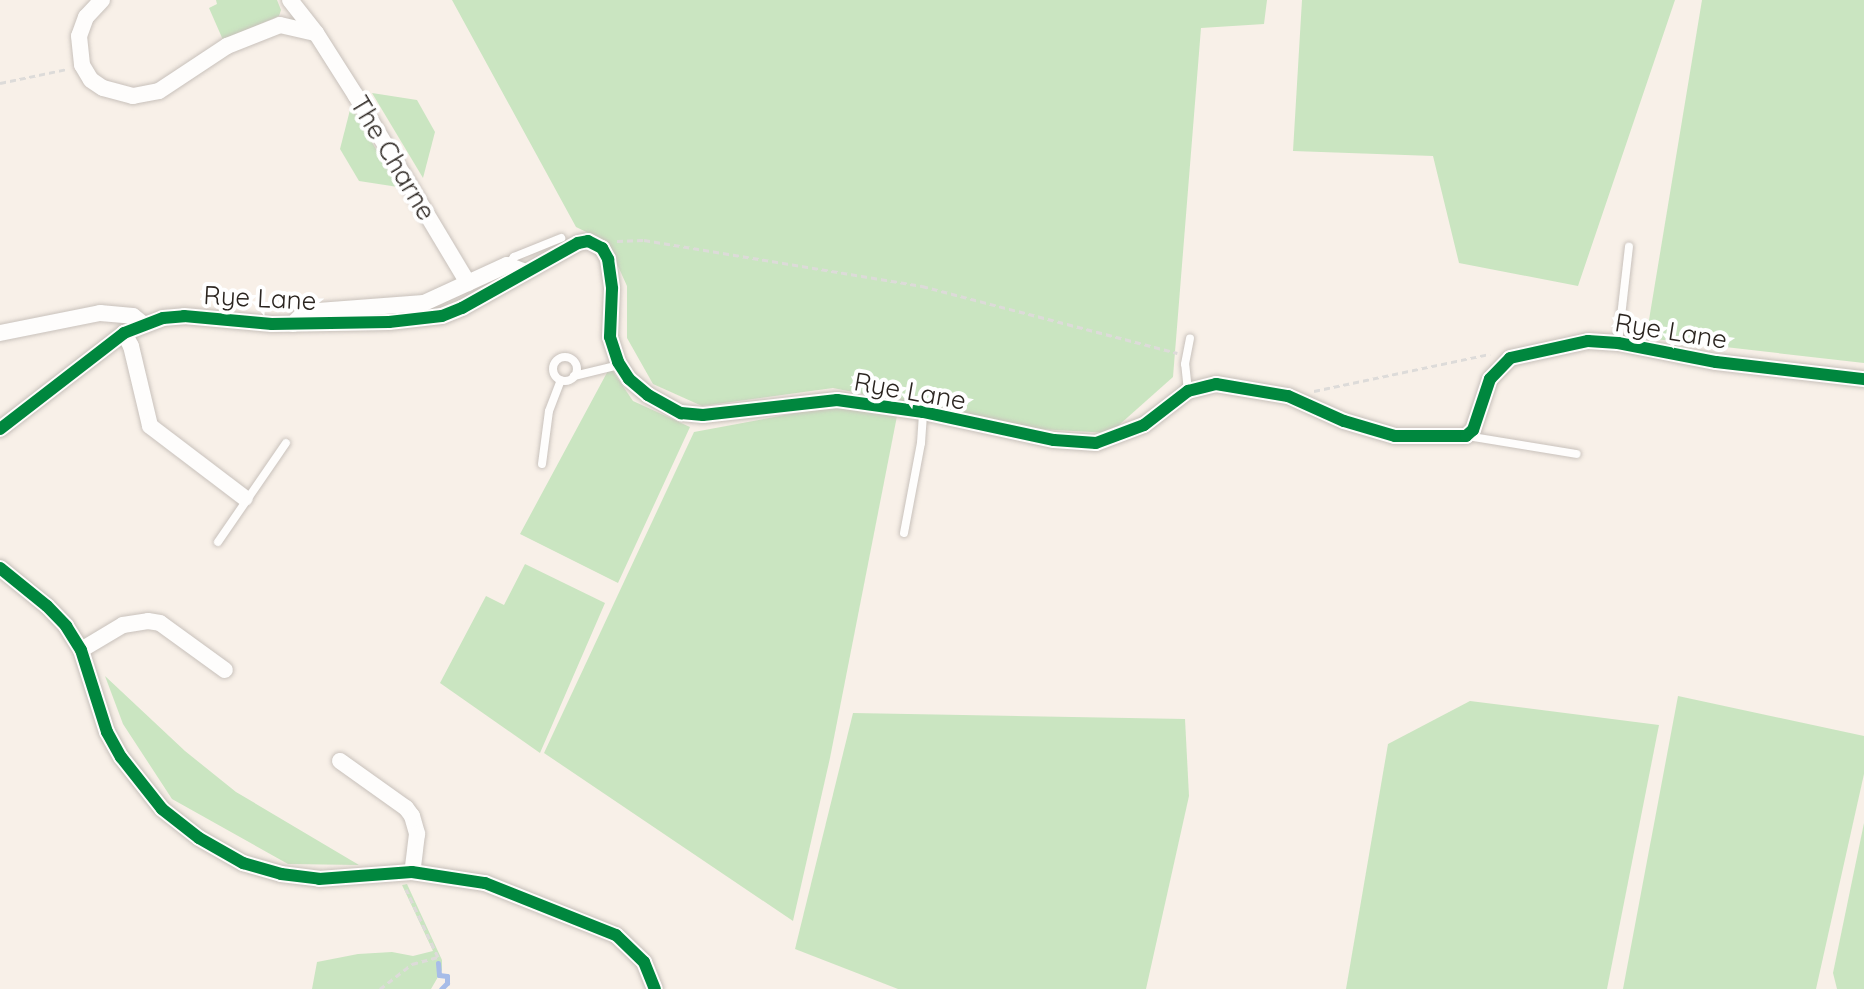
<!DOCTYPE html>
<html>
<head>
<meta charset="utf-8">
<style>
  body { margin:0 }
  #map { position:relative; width:1864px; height:989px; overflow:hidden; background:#f8f0e8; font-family:Quicksand,sans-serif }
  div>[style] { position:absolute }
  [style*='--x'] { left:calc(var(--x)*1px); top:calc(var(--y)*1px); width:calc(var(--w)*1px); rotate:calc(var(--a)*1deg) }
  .green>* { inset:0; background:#cae5c1 }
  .stream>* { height:5px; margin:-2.5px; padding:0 2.5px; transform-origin:2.5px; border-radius:2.5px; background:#a7bce8 }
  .path>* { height:3px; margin-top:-1.5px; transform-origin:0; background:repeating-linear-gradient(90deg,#dddbd9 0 6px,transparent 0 10px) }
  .roads { filter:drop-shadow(0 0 2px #c8c1bb) drop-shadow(0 0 2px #c8c1bb) }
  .service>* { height:8px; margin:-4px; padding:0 4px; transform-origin:4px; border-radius:4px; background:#fefdfc }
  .service>.ring { margin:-4px; padding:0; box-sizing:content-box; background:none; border:8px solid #fefdfc; border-radius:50% }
  .minor>* { height:16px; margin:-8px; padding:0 8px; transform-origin:8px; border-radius:8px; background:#fefdfc }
  .cycleway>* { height:12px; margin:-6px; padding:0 6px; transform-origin:6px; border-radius:6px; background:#00873e }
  span { translate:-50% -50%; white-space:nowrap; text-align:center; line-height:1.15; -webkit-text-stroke:8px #fff; paint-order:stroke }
  .street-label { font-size:26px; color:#2b2520 }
</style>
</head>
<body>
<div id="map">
  <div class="green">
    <div style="clip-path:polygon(216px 0,277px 0,281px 10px,279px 16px,223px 40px,209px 8px,217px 4px)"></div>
    <div style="clip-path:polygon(452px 0,1267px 0,1264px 24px,1201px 28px,1173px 377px,1110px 433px,1037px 429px,833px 388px,702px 406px,653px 384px,627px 338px,627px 286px,607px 242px,576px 227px)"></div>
    <div style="clip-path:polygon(1302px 0,1675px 0,1578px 286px,1459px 263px,1433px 156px,1293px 151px)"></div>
    <div style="clip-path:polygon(1702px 0,1864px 0,1864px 363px,1646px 338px)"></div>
    <div style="clip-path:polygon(372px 93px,417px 100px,435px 132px,423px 178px)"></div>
    <div style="clip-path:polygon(351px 106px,398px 187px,359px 181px,340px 149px)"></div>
    <div style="clip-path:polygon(610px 367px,633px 401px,690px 427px,618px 583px,520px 534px)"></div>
    <div style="clip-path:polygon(833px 406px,897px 416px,830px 758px,793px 921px,544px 753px,694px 432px)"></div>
    <div style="clip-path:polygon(525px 564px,605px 603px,540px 753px,440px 683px,486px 596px,504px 605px)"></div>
    <div style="clip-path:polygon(105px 676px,185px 751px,236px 792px,359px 865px,288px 864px,172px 799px,123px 724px)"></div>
    <div style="clip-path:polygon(1678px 696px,1864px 736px,1864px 774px,1816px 989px,1623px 989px)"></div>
    <div style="clip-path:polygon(1470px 701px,1659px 725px,1607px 989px,1346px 989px,1388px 744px)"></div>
    <div style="clip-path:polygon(853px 713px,1185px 719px,1189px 796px,1146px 989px,898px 989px,795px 949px)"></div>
    <div style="clip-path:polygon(1864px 823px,1864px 989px,1837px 989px,1833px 973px)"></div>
    <div style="clip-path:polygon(407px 884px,442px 960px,442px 970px,431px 989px,312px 989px,317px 962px,358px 954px,392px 952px,413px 956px,433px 951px,402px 885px)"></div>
  </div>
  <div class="stream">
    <div style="--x:438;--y:963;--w:12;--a:85"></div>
    <div style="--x:439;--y:975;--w:8;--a:7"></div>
    <div style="--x:447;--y:976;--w:7;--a:90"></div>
    <div style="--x:447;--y:983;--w:8;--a:135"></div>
  </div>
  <div class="path">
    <div style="--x:0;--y:83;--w:68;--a:-11.8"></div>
    <div style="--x:617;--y:241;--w:27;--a:-2"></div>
    <div style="--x:644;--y:240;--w:282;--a:9.4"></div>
    <div style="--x:922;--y:286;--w:264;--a:14.7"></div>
    <div style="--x:1314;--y:391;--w:180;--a:-11.9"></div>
    <div style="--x:380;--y:989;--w:41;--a:-38"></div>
    <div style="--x:412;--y:964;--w:27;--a:-15"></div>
    <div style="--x:438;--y:957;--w:75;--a:-115.2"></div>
  </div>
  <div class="roads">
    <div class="service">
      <div style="--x:508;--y:265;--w:10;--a:-53"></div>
      <div style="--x:514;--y:257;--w:51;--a:-22"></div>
      <div style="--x:1618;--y:343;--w:97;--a:-83.5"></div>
      <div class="ring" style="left:553px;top:357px;width:16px;height:16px"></div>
      <div style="--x:574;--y:376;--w:46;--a:-13.7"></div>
      <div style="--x:1188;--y:391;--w:27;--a:-96"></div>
      <div style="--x:1185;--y:364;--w:26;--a:-79"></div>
      <div style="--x:1467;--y:436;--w:111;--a:9.3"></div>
      <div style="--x:542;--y:464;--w:53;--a:-82.5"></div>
      <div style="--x:549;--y:411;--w:33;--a:-69"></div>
      <div style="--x:904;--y:533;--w:92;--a:-79.3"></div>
      <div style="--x:921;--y:443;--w:31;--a:-86"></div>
      <div style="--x:218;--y:542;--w:120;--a:-55.5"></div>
    </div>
    <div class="minor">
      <div style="--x:102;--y:0;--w:23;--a:133"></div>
      <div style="--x:86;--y:17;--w:20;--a:110"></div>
      <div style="--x:79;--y:36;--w:29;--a:84"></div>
      <div style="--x:82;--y:65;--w:17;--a:59"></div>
      <div style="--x:91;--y:80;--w:14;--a:34"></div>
      <div style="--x:103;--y:88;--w:31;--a:15"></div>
      <div style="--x:133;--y:96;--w:26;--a:-11"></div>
      <div style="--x:159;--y:91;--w:82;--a:-33.5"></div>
      <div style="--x:227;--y:46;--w:57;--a:-21.6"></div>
      <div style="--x:280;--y:25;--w:37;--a:13"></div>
      <div style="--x:290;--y:0;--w:42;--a:51.8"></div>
      <div style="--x:316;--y:33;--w:75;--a:57.6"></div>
      <div style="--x:356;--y:96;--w:218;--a:59.1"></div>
      <div style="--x:293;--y:324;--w:17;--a:-45"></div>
      <div style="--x:305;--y:312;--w:119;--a:-4.3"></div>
      <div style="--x:424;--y:303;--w:91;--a:-24.6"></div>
      <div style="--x:507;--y:265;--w:19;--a:21"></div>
      <div style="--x:0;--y:333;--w:102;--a:-11.3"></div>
      <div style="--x:100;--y:313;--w:33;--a:5"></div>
      <div style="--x:133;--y:316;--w:14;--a:39"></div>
      <div style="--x:124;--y:333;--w:15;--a:62"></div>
      <div style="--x:131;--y:346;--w:82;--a:76.6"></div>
      <div style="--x:150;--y:426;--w:119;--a:37.2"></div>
      <div style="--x:0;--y:429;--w:157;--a:-37.7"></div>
      <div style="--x:124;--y:333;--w:42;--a:-21"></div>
      <div style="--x:163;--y:318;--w:21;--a:-5"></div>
      <div style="--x:184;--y:316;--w:88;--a:5.2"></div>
      <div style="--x:272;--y:324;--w:117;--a:-1"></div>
      <div style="--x:389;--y:322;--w:53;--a:-6.5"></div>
      <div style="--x:442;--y:316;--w:22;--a:-22"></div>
      <div style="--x:462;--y:308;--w:133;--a:-29.3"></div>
      <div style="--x:578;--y:243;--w:10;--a:-11"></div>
      <div style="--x:588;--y:241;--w:16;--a:27"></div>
      <div style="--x:602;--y:248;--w:13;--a:61"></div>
      <div style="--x:608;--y:259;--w:30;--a:82"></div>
      <div style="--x:612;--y:289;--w:48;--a:92.4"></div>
      <div style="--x:610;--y:337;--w:26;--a:72"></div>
      <div style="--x:618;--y:362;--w:20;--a:57"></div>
      <div style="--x:629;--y:379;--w:25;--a:40"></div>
      <div style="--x:648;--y:395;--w:38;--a:29"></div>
      <div style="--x:681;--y:413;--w:22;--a:5"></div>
      <div style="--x:703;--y:415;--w:135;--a:-6.4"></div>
      <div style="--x:837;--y:400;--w:87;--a:7.9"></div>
      <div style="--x:923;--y:412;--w:134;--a:12.1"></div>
      <div style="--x:1054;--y:440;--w:42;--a:4.1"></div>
      <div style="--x:1096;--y:443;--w:51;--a:-20.6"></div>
      <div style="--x:1144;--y:425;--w:56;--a:-37.7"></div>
      <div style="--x:1188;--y:391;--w:29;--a:-14"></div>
      <div style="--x:1216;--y:384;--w:73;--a:9.5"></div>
      <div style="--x:1288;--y:396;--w:61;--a:24.1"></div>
      <div style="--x:1344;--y:421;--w:53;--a:16.4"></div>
      <div style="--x:1395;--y:436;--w:71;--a:0"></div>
      <div style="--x:1466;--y:436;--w:9;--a:-41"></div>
      <div style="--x:1473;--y:430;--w:54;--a:-71.6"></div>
      <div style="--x:1490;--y:379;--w:29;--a:-46"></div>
      <div style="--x:1510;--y:358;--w:80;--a:-12.3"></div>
      <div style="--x:1588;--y:341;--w:30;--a:4"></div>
      <div style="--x:1618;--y:343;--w:100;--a:11"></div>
      <div style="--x:1716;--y:362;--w:149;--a:6.6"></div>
      <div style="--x:0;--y:568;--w:60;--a:39"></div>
      <div style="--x:47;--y:606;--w:28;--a:46"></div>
      <div style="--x:66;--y:626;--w:28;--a:58"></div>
      <div style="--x:81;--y:650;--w:86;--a:72.4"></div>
      <div style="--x:107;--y:732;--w:29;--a:61"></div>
      <div style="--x:121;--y:757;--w:66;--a:51.7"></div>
      <div style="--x:162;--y:809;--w:47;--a:38.1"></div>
      <div style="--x:199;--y:838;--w:51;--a:29.6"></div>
      <div style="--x:243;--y:863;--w:40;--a:16"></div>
      <div style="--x:281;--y:874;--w:38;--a:7"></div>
      <div style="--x:319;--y:879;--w:93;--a:-4.3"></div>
      <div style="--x:412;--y:872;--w:74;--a:8.6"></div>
      <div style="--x:485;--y:883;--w:141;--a:21.7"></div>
      <div style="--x:616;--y:935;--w:39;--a:44"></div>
      <div style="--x:644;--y:962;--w:29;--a:68"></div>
      <div style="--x:81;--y:650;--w:49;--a:-30.8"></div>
      <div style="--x:123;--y:625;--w:25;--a:-9"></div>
      <div style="--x:148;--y:621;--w:12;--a:9"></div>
      <div style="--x:160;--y:623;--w:80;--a:35.9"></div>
      <div style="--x:340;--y:761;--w:81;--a:35.5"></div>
      <div style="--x:406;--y:808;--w:10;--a:53"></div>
      <div style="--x:412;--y:816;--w:19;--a:74"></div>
      <div style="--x:417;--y:834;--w:38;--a:97"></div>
    </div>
  </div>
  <div class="cycleway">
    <div style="--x:0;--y:429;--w:157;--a:-37.7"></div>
    <div style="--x:124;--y:333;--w:42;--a:-21"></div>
    <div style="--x:163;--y:318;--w:21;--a:-5"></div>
    <div style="--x:184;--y:316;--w:88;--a:5.2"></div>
    <div style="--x:272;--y:324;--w:117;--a:-1"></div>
    <div style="--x:389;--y:322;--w:53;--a:-6.5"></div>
    <div style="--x:442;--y:316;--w:22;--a:-22"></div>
    <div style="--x:462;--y:308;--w:133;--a:-29.3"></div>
    <div style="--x:578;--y:243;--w:10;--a:-11"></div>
    <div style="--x:588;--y:241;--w:16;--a:27"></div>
    <div style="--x:602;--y:248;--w:13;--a:61"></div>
    <div style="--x:608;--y:259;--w:30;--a:82"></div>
    <div style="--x:612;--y:289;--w:48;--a:92.4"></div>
    <div style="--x:610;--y:337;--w:26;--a:72"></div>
    <div style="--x:618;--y:362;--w:20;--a:57"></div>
    <div style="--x:629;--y:379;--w:25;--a:40"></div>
    <div style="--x:648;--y:395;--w:38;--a:29"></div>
    <div style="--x:681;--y:413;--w:22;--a:5"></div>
    <div style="--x:703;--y:415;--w:135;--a:-6.4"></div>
    <div style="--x:837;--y:400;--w:87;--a:7.9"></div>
    <div style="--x:923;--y:412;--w:134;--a:12.1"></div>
    <div style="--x:1054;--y:440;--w:42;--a:4.1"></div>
    <div style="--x:1096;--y:443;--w:51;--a:-20.6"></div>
    <div style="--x:1144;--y:425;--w:56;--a:-37.7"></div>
    <div style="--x:1188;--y:391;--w:29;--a:-14"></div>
    <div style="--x:1216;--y:384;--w:73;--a:9.5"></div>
    <div style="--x:1288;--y:396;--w:61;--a:24.1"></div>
    <div style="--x:1344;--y:421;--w:53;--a:16.4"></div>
    <div style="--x:1395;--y:436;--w:71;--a:0"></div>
    <div style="--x:1466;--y:436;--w:9;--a:-41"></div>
    <div style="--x:1473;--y:430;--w:54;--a:-71.6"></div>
    <div style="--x:1490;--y:379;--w:29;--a:-46"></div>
    <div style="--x:1510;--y:358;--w:80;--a:-12.3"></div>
    <div style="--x:1588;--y:341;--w:30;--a:4"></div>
    <div style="--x:1618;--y:343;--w:100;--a:11"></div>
    <div style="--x:1716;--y:362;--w:149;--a:6.6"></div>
    <div style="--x:0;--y:568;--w:60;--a:39"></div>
    <div style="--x:47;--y:606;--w:28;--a:46"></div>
    <div style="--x:66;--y:626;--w:28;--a:58"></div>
    <div style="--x:81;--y:650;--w:86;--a:72.4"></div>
    <div style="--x:107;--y:732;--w:29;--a:61"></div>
    <div style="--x:121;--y:757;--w:66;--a:51.7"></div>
    <div style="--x:162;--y:809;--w:47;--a:38.1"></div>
    <div style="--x:199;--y:838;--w:51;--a:29.6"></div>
    <div style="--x:243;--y:863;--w:40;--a:16"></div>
    <div style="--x:281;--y:874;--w:38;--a:7"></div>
    <div style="--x:319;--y:879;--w:93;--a:-4.3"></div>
    <div style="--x:412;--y:872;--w:74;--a:8.6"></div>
    <div style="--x:485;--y:883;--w:141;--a:21.7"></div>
    <div style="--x:616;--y:935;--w:39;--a:44"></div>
    <div style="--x:644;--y:962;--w:29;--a:68"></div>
  </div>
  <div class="street-label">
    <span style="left:393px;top:158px;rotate:59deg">The Charne</span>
    <span style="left:260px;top:298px;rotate:3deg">Rye Lane</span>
    <span style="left:1671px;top:331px;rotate:9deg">Rye Lane</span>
    <span style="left:910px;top:391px;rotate:10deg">Rye Lane</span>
  </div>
</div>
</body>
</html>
